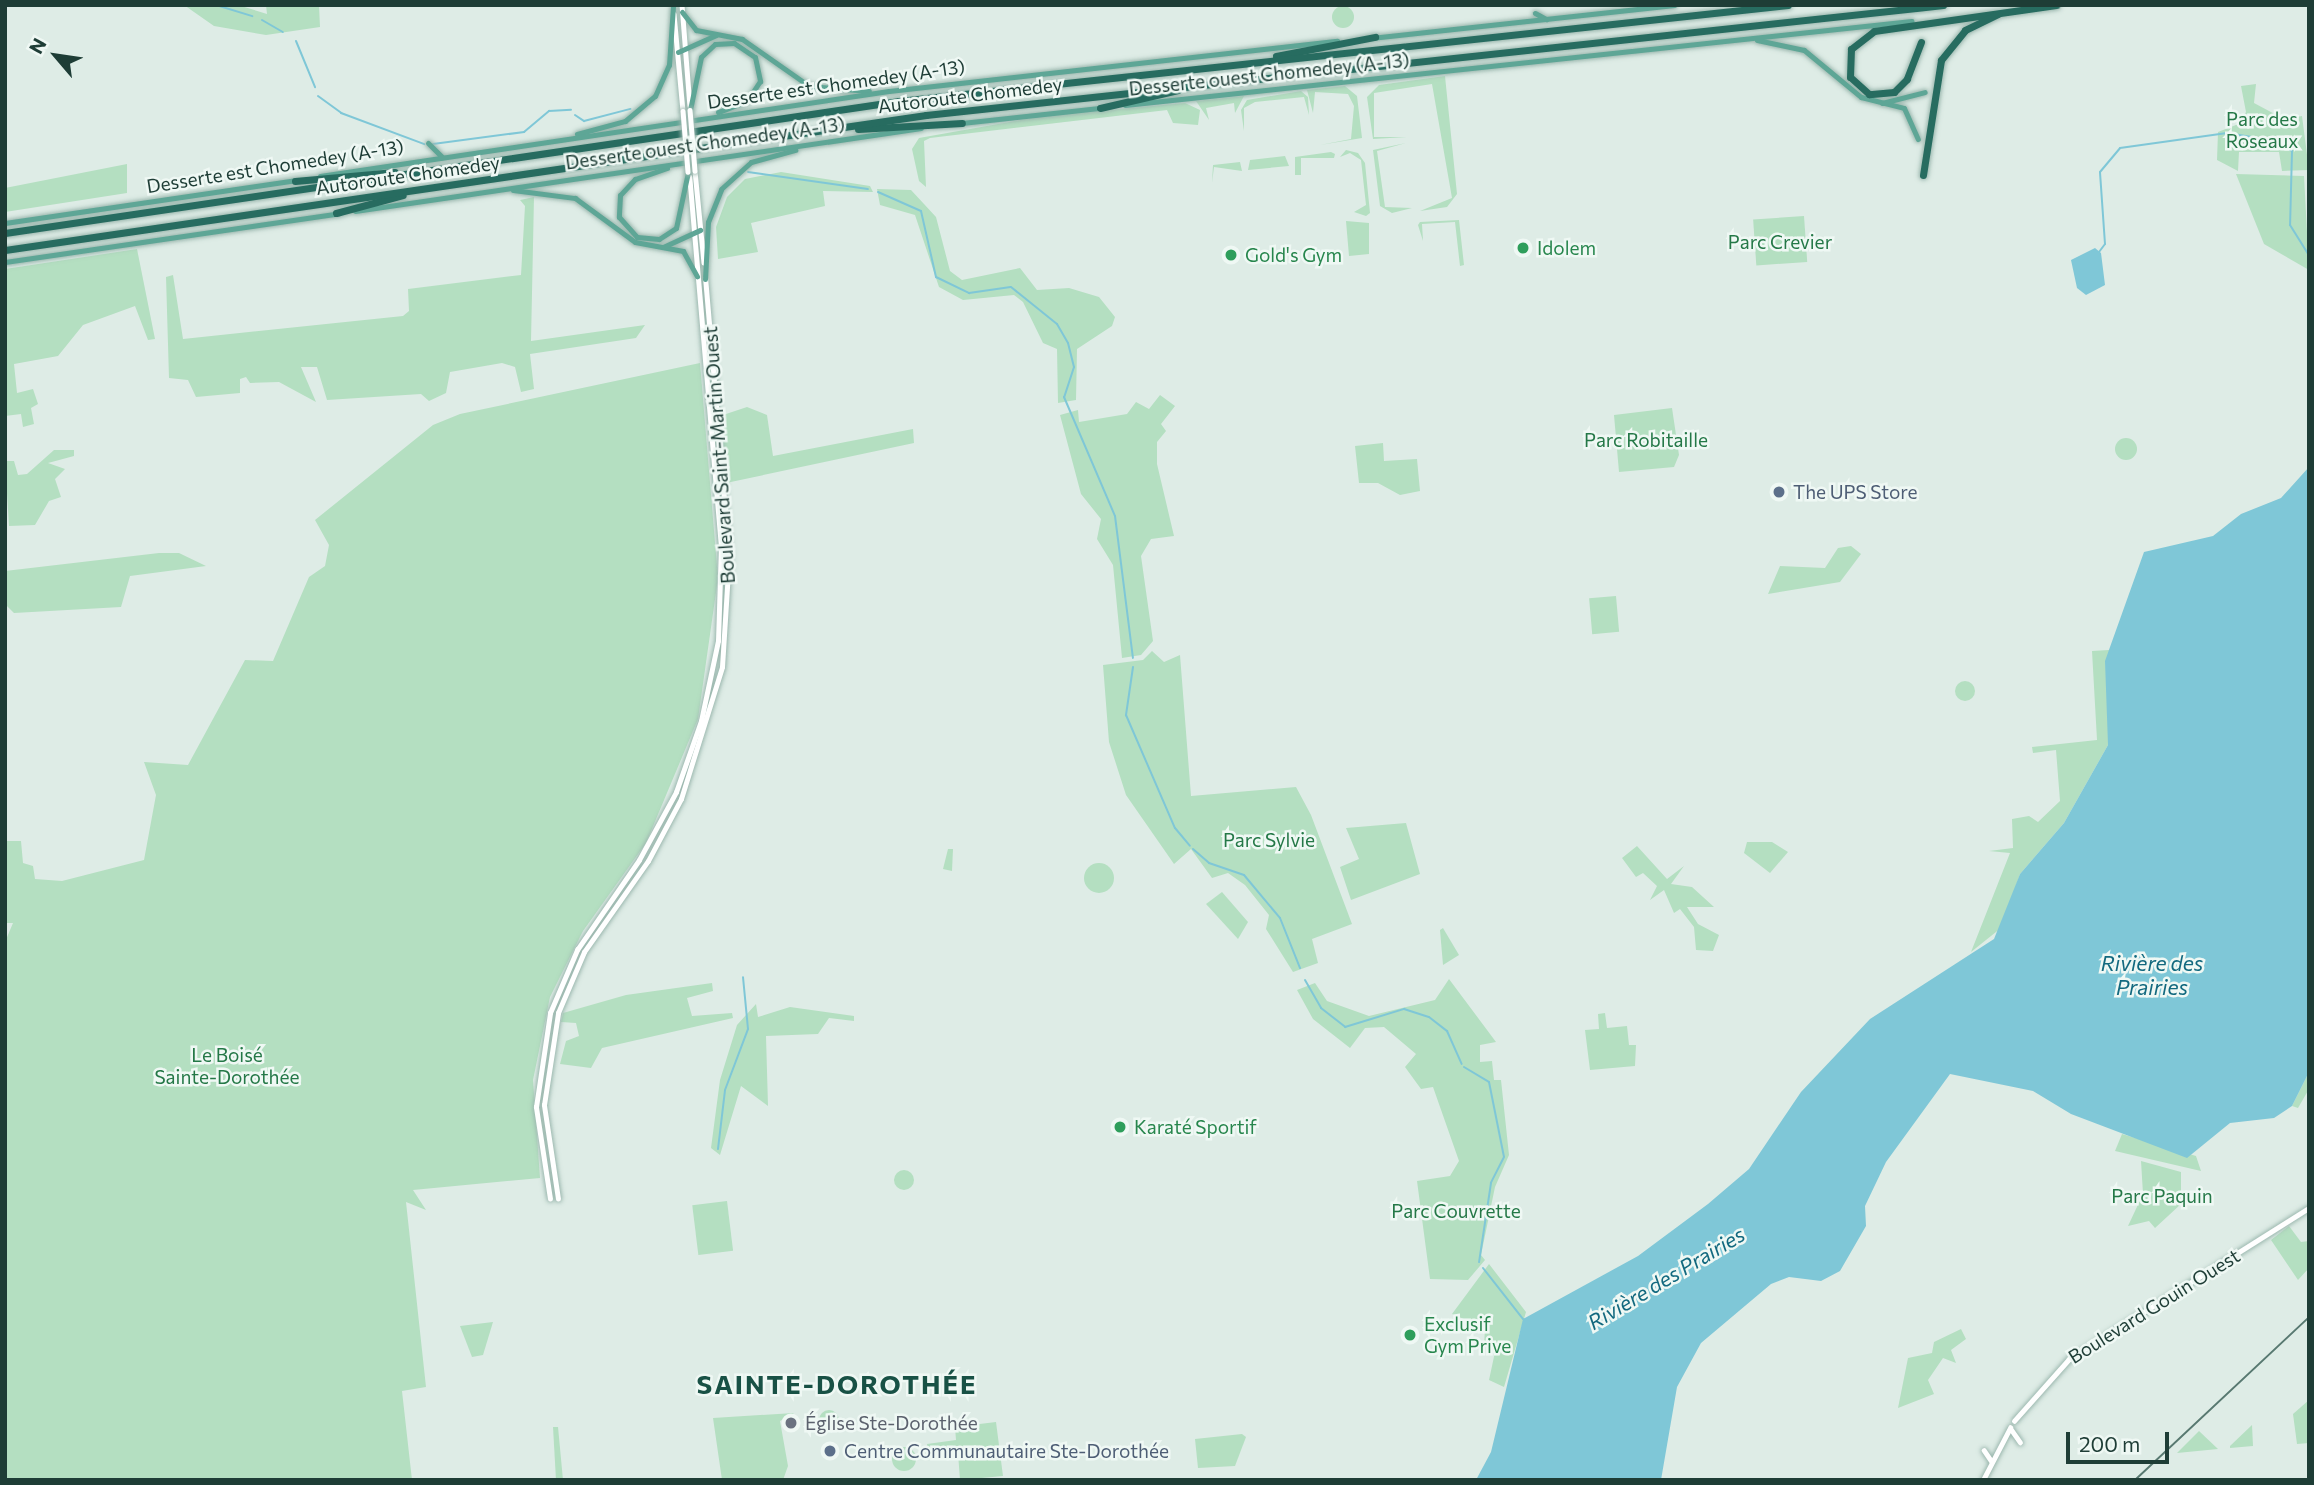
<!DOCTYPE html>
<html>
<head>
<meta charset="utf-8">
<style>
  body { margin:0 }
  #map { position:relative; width:2314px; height:1485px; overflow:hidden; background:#deece6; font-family:Commissioner,sans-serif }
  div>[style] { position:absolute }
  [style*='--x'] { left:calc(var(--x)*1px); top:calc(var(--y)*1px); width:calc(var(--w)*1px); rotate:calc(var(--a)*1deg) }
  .green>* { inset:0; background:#b4dfc1; transform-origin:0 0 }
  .round { border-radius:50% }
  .water>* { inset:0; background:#7fc7d7 }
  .stream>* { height:2px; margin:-1px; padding:0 1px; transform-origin:1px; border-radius:1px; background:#7fc7d7 }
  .roads { filter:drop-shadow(0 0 2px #9cb8af) drop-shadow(0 0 2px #9cb8af) }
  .secondary>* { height:4.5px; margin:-2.25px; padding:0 2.25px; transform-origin:2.25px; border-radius:2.25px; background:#fff }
  .primary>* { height:5px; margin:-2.5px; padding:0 2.5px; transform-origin:2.5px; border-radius:2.5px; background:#5ea696 }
  .motorway>* { height:7px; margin:-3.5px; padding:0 3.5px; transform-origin:3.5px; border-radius:3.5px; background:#276c60 }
  .tram>* { height:2px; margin:-1px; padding:0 1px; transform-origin:1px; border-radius:1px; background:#587971 }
  .bridges { filter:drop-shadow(0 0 2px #9cb8af) drop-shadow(0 0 2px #9cb8af) }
  .secondary-bridge>* { height:4.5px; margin:-2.25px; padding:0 2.25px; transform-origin:2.25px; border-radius:2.25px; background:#fff }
  .dots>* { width:19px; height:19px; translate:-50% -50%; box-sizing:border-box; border:4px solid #eff8f4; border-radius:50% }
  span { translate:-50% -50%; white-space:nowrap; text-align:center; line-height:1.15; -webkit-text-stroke:5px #eff8f4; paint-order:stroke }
  .street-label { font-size:19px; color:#1e3d36 }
  .park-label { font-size:19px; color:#247847 }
  .leisure-label { font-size:19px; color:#27864d }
  .left { translate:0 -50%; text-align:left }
  .service-label { font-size:19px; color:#4e5e75 }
  .worship-label { font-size:19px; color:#5b616d }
  .water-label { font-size:21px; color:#12697f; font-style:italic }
  .district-label { font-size:26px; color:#185145; font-weight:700; letter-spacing:2px }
  .frame { position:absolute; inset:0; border:7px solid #1e3d36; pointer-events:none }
  .north { position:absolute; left:21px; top:21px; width:70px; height:70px; -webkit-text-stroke:5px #eff8f4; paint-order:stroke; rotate:299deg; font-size:19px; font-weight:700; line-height:28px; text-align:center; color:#1e3d36 }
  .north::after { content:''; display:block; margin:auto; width:24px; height:32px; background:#1e3d36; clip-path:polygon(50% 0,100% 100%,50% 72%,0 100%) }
  .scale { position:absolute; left:2066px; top:1432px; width:103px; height:32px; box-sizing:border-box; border:4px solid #1e3d36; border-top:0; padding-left:9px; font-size:21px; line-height:24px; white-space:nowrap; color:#1e3d36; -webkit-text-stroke:5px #eff8f4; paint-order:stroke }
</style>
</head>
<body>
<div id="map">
  <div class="green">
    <div style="clip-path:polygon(184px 5px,238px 5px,267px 14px,266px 5px,319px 5px,320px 27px,266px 35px,214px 26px)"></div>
    <div class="round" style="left:1332px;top:6px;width:22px;height:22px"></div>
    <div style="clip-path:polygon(1445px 76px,1457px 194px,1447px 207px,1420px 211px,1452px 198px,1432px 84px,1374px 93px,1374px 137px,1407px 137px,1373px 139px,1367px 97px,1379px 85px)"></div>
    <div style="clip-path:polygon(2256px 84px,2254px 103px,2284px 119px,2302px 116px,2309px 170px,2282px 171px,2279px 152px,2239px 152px,2238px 171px,2217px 160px,2218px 132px,2241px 123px,2246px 112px,2241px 86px)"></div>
    <div style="clip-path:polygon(1345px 86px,1357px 96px,1362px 138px,1320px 145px,1351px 139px,1354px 106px,1348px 94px,1315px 92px,1313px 113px,1307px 90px)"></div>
    <div style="clip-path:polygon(1301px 91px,1308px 97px,1309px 115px,1304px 97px,1255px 102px,1244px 108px,1244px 131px,1241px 110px,1247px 100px)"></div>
    <div style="clip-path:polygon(1244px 96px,1235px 113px,1234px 103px,1206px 108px,1209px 120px,1196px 101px)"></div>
    <div style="clip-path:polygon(1185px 103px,1200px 110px,1198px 125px,1173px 123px,1167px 110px,930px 138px,924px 141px,926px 187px,919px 181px,912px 149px,919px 138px,1043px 116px)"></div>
    <div style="clip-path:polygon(1406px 143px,1377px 151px,1385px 207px,1412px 208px,1392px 213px,1380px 206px,1373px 150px)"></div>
    <div style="clip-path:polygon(1346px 150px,1358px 153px,1365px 163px,1370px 213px,1366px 216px,1354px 212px,1366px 205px,1361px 160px,1350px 153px,1340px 157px)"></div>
    <div style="clip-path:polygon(1331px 152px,1335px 154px,1334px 158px,1301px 158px,1301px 175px,1295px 175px,1295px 157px)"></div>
    <div style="clip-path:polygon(1285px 156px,1289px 166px,1248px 170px,1250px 160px)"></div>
    <div style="clip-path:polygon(1240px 162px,1242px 171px,1214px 167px,1212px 183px,1213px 165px)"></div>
    <div style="clip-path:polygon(127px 164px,127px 193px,5px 212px,5px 188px)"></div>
    <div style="clip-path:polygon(781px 172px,870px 186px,873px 192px,823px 191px,825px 206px,751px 223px,758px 252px,718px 259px,716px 227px,727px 197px,745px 179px)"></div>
    <div style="clip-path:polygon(2236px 174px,2304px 176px,2309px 270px,2264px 244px)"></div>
    <div style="clip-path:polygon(877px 189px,911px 190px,924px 204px,936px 217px,950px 271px,962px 280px,1020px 268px,1037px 290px,1069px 288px,1099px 297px,1115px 317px,1112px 326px,1077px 349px,1076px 400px,1058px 403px,1057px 349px,1043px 343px,1023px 302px,1014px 295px,963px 300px,939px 287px,915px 215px,880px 205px)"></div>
    <div style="clip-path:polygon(534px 197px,531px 341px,645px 325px,636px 338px,530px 354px,534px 389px,521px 392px,515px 367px,502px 363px,450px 372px,446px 393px,429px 401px,421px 394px,327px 400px,317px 367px,301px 367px,316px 402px,279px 382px,250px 383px,246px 377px,240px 379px,240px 393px,196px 397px,188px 380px,169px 378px,166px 277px,173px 275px,183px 339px,403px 316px,409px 311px,408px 289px,521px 275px,525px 206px,520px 200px)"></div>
    <div style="left:1804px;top:216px;width:46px;height:51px;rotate:86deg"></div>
    <div style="clip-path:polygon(1459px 220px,1464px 265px,1460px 266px,1455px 222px,1422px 224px,1423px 241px,1418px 225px,1420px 222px)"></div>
    <div style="clip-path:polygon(1346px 221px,1369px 223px,1369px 254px,1349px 256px)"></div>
    <div style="clip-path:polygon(137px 249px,155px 339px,148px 340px,135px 306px,83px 325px,58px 356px,14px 364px,17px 393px,33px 389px,38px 404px,31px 408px,34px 424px,23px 427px,21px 414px,5px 416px,5px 269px)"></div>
    <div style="clip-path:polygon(700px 363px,718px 578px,698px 719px,646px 843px,583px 931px,550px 997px,533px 1080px,540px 1178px,413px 1190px,426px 1210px,406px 1202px,426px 1387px,402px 1391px,412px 1480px,5px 1480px,5px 942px,13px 923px,5px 923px,5px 841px,21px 841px,23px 863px,33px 866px,35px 879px,62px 881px,144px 860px,156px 795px,144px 762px,188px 765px,245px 660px,273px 661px,309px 577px,325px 566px,329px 545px,315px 520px,433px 425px,460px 414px)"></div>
    <div style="clip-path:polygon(1160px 395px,1175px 406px,1161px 424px,1166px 431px,1157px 442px,1157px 464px,1174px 536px,1151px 539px,1141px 556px,1153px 641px,1141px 655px,1122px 658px,1113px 565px,1097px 539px,1101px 519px,1081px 494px,1060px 415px,1078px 410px,1079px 422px,1127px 414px,1136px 402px,1149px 409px)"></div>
    <div style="clip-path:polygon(747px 407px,767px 415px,773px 456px,913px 429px,914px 443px,726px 483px,720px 416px)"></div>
    <div style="clip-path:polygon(1672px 408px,1679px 455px,1674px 467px,1619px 472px,1614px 415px)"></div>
    <div class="round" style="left:2115px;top:438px;width:22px;height:22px"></div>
    <div style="clip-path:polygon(1383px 443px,1384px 461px,1417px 459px,1420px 491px,1400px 495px,1378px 483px,1359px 483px,1355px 446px)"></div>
    <div style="clip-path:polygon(54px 450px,74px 450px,74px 456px,48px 463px,65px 469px,55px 479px,61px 497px,49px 501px,35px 525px,9px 526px,5px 461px,14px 461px,18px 475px,27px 474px)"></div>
    <div style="clip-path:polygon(1851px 546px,1861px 554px,1840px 582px,1768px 594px,1780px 566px,1825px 568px,1838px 548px)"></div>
    <div style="clip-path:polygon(159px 553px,179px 553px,206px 566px,130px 576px,121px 607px,14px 613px,5px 604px,5px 571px)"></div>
    <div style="left:1616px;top:596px;width:36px;height:27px;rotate:85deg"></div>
    <div style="clip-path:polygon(2109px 650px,2108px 745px,2064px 823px,2020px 874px,2001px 928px,1971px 952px,2010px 853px,1989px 851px,2013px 848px,2012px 819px,2029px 816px,2038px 822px,2060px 801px,2056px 750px,2033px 753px,2032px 747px,2097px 740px,2092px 651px)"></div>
    <div style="clip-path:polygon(1152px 651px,1164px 662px,1180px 655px,1191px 796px,1296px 787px,1311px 815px,1352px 924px,1312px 939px,1318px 963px,1293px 972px,1266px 929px,1269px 915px,1245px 885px,1228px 873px,1212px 878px,1191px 849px,1174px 864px,1126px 795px,1109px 742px,1103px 665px,1143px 660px)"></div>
    <div class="round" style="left:1955px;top:681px;width:20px;height:20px"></div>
    <div style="clip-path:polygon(1406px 823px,1420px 874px,1351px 900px,1340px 867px,1359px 859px,1346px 828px)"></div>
    <div style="clip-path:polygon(1747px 842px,1772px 842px,1788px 852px,1770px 873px,1744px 853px)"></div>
    <div style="clip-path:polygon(1637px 846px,1667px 879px,1684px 866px,1671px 884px,1692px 887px,1714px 907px,1687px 907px,1698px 924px,1719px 935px,1713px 951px,1696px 950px,1694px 927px,1680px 909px,1674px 913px,1664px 890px,1650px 900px,1657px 886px,1643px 873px,1636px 877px,1622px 858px)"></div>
    <div style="clip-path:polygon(948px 849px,953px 849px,952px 871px,943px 869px)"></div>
    <div class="round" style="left:1084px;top:863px;width:30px;height:30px"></div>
    <div style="clip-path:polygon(1222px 892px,1248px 922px,1238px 939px,1206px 904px)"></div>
    <div style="clip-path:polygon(1443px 928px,1459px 955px,1443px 965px,1440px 930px)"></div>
    <div style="clip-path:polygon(1449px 979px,1496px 1042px,1480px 1045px,1480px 1062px,1492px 1061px,1494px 1080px,1501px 1080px,1509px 1155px,1495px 1187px,1481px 1255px,1485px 1260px,1468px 1280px,1430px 1279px,1417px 1181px,1450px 1176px,1459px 1161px,1433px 1087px,1421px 1089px,1405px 1067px,1416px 1054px,1384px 1027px,1365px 1028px,1350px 1048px,1313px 1019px,1297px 990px,1315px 983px,1327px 1001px,1369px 1016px,1435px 1000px)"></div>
    <div style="clip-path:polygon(712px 983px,713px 991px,687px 998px,692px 1016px,732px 1013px,733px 1018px,602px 1048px,591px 1068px,560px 1064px,566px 1041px,579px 1036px,576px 1023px,561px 1022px,563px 1013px,626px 995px)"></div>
    <div style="clip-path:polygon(756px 1004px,758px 1017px,790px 1007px,854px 1016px,854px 1021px,829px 1018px,818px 1034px,766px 1036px,768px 1106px,741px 1086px,720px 1155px,711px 1148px,720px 1080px,737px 1025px)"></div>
    <div style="clip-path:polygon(1605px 1013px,1607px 1028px,1627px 1026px,1629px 1045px,1636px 1045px,1635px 1066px,1590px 1070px,1585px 1030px,1599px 1029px,1598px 1014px)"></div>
    <div style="clip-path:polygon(2309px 1072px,2309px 1089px,2298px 1108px,2292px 1106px)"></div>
    <div style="clip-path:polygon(2122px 1134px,2196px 1156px,2201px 1171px,2115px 1151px)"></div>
    <div style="clip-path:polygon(2141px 1161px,2181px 1172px,2181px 1204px,2155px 1228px,2149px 1221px,2128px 1226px,2143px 1194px)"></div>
    <div class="round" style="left:894px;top:1170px;width:20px;height:20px"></div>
    <div style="left:727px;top:1201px;width:50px;height:35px;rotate:83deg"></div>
    <div style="clip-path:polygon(2289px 1226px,2301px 1242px,2309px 1241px,2309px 1268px,2298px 1280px,2271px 1240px)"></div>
    <div style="clip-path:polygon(1489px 1264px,1526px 1312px,1504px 1387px,1489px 1380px,1495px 1352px,1484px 1346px,1485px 1328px,1452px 1314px)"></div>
    <div style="clip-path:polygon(493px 1322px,483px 1355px,472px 1357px,460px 1326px)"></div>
    <div style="clip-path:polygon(1961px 1329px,1966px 1339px,1951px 1350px,1956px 1363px,1943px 1358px,1928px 1380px,1934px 1394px,1898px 1408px,1908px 1358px,1932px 1353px,1934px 1342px)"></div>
    <div style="clip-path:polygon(2309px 1400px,2309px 1443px,2297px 1444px,2293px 1414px)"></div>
    <div class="round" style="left:819px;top:1410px;width:20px;height:20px"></div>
    <div style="clip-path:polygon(794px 1413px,780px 1421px,788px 1466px,783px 1480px,722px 1480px,713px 1418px)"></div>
    <div style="clip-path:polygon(996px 1422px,1003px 1476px,960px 1480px,958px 1453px,929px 1457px,927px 1444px,956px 1440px,955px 1427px)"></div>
    <div style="clip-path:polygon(2252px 1425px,2253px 1446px,2230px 1448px,2230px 1446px)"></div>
    <div style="clip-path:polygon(553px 1427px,558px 1427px,563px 1480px,556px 1480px)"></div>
    <div style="clip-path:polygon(2199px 1431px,2218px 1449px,2177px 1453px)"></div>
    <div style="clip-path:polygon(1242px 1434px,1246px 1437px,1235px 1466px,1198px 1468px,1195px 1439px)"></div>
    <div class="round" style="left:892px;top:1447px;width:24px;height:24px"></div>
  </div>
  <div class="water">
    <div style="clip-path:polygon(2095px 248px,2101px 253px,2105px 285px,2086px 295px,2077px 288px,2071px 260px)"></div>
    <div style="clip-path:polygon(2309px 467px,2309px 1072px,2292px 1106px,2274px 1118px,2230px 1123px,2187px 1158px,2071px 1114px,2033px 1091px,1950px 1074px,1886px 1162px,1865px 1206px,1866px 1226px,1840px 1271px,1821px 1281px,1789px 1277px,1771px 1284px,1701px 1343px,1677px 1387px,1661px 1480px,1476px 1480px,1491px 1452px,1523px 1319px,1638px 1256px,1708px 1204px,1749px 1169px,1801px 1092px,1870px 1019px,1994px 939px,2020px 874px,2064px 823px,2108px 745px,2105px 661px,2144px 552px,2213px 536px,2241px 514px,2281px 498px)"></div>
  </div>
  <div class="stream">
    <div style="--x:216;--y:5;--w:38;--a:17"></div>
    <div style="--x:262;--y:20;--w:24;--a:30"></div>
    <div style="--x:296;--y:41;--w:50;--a:67.6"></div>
    <div style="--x:318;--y:96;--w:29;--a:36"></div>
    <div style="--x:341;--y:113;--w:89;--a:20.5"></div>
    <div style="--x:575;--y:115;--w:11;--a:34"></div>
    <div style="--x:584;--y:121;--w:48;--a:-14.6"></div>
    <div style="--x:433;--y:144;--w:92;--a:-7.5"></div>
    <div style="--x:524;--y:132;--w:33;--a:-40"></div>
    <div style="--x:549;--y:111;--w:22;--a:-3"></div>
    <div style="--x:748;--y:172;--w:121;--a:8.1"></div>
    <div style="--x:878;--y:192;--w:47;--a:23.8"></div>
    <div style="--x:921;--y:211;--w:68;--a:77.2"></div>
    <div style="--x:936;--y:277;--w:37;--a:26"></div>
    <div style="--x:969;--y:293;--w:42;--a:-8.1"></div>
    <div style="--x:1011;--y:287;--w:59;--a:38.8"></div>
    <div style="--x:1057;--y:324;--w:22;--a:60"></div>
    <div style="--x:1068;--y:343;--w:25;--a:76"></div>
    <div style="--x:1074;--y:367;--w:32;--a:108"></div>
    <div style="--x:1064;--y:397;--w:129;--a:66.8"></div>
    <div style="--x:1115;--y:516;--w:143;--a:82.8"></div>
    <div style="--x:2099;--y:252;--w:10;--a:-53"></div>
    <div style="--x:2105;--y:244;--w:72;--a:-94"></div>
    <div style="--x:2100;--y:172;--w:31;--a:-50"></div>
    <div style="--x:2120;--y:148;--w:108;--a:-8"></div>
    <div style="--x:2227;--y:133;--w:50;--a:9.3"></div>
    <div style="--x:2276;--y:141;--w:19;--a:32"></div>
    <div style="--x:2292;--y:151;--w:74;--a:91.5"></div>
    <div style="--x:2290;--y:225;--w:36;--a:58"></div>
    <div style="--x:1133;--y:667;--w:49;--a:98.3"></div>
    <div style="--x:1126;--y:715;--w:123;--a:66.6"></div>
    <div style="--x:1175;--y:828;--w:23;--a:50"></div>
    <div style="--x:1193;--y:849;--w:21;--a:41"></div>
    <div style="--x:1209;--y:863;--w:37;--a:19"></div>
    <div style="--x:1244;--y:875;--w:56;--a:50.1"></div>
    <div style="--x:1280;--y:918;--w:54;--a:68.2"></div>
    <div style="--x:1305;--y:980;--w:32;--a:60"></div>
    <div style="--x:1321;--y:1008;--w:31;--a:38"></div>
    <div style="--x:1345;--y:1027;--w:62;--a:-17"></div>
    <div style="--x:1404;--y:1009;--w:26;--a:18"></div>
    <div style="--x:1429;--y:1017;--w:23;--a:38"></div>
    <div style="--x:1447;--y:1031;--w:36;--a:66"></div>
    <div style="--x:1464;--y:1067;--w:29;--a:31"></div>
    <div style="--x:1489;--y:1082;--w:76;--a:78.7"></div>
    <div style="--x:1504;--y:1157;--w:29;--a:117"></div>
    <div style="--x:1491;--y:1183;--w:80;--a:98.6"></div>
    <div style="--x:718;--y:1149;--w:59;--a:-83.2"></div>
    <div style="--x:725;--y:1090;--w:65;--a:-69.3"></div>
    <div style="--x:748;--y:1029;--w:52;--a:-95.5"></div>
    <div style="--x:1483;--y:1268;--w:65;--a:51.9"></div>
  </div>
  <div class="roads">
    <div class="secondary">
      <div style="--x:682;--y:5;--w:101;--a:85.5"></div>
      <div style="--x:674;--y:14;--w:97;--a:84.7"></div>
      <div style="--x:695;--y:171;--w:92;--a:84.4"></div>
      <div style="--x:550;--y:1199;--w:93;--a:-98.7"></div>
      <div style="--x:536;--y:1107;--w:95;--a:-81.5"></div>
      <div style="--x:550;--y:1013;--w:69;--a:-66.8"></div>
      <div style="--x:577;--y:950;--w:109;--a:-55.4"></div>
      <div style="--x:639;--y:860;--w:77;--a:-61.4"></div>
      <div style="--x:676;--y:792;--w:75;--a:-70.6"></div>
      <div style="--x:701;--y:721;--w:82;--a:-78"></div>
      <div style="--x:718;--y:641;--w:94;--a:-88.2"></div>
      <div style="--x:721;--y:547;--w:371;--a:-94.9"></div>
      <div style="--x:558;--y:1199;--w:95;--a:-98.5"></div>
      <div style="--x:544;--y:1105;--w:93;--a:-81.3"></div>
      <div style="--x:558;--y:1013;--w:66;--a:-66.9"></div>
      <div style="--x:584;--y:952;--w:111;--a:-54.9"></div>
      <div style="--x:648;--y:861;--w:70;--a:-62"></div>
      <div style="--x:681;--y:799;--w:138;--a:-72.7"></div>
      <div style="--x:722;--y:667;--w:110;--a:-86.4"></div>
      <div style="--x:729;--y:557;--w:279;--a:-94.9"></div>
      <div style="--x:2014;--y:1421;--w:83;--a:-48.4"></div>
      <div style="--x:2069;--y:1359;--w:284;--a:-32.2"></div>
      <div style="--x:2011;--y:1429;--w:16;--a:55"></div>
      <div style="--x:1984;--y:1450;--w:14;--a:56"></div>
      <div style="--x:1983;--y:1480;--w:59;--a:-62.6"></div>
    </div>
    <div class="primary">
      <div style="--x:682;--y:12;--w:23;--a:52"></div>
      <div style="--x:696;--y:30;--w:47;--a:11.1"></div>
      <div style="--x:742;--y:39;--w:82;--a:35"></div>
      <div style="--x:809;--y:86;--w:60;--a:4.8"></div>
      <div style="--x:1535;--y:13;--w:13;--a:29"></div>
      <div style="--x:1371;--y:38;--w:305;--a:-6.2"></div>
      <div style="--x:1757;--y:40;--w:48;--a:12"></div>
      <div style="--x:1804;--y:50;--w:74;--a:39.5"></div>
      <div style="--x:1861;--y:97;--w:44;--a:14.3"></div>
      <div style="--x:1904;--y:108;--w:34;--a:66"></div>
      <div style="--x:678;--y:52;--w:42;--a:-24.1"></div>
      <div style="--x:1882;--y:103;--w:44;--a:-14.3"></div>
      <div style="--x:1125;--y:105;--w:791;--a:-6.09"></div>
      <div style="--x:690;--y:110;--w:54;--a:-78.3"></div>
      <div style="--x:701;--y:57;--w:19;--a:-43"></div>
      <div style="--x:715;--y:44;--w:19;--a:-3"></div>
      <div style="--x:734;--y:43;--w:25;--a:34"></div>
      <div style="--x:755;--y:57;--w:25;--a:78"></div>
      <div style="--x:760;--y:81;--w:24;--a:123"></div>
      <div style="--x:747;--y:101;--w:31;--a:159"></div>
      <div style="--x:962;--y:123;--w:140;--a:-6.2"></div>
      <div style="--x:577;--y:134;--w:50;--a:-15.2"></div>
      <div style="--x:625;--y:121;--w:39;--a:-40"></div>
      <div style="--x:655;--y:96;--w:34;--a:-66"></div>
      <div style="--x:669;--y:65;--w:59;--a:-86.1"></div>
      <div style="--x:428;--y:143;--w:20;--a:45"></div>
      <div style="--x:667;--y:168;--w:34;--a:161"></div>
      <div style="--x:635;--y:179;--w:22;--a:133"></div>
      <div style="--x:620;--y:195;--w:22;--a:93"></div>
      <div style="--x:619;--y:217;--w:27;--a:48"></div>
      <div style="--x:637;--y:237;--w:22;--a:5"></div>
      <div style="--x:659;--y:239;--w:20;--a:-33"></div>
      <div style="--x:676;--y:228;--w:57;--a:-77.9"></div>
      <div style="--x:320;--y:176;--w:575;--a:-8.5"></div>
      <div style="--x:889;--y:91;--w:451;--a:-6.4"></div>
      <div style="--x:513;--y:190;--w:63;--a:7.4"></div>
      <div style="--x:575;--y:198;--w:74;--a:36.3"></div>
      <div style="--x:635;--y:242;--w:49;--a:10.6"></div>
      <div style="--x:683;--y:251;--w:29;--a:61"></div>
      <div style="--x:355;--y:211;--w:572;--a:-8.34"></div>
      <div style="--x:5;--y:223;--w:295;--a:-8.4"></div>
      <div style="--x:663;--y:247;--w:41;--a:-24.7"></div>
      <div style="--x:5;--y:262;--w:338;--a:-8.3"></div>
      <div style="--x:705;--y:279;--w:57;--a:-87"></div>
      <div style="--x:708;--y:222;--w:35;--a:-68"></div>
      <div style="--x:721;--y:189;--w:40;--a:-42"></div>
      <div style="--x:751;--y:162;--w:46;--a:-15.3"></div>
    </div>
    <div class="motorway">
      <div style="--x:1921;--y:42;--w:40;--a:111"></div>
      <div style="--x:1907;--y:79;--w:18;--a:135"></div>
      <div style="--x:1894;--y:92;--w:25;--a:175"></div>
      <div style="--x:1869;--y:94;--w:25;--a:-138"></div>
      <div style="--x:1850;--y:77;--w:28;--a:-88"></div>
      <div style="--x:1851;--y:49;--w:29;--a:-38"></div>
      <div style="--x:1874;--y:31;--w:184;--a:-8.1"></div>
      <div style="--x:1276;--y:56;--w:101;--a:-10.9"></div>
      <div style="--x:1100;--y:108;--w:80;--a:-13"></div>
      <div style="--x:858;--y:129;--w:104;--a:-3.3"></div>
      <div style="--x:1923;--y:175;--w:116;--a:-81.1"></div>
      <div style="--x:1941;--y:60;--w:38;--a:-51"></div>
      <div style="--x:1965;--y:30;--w:37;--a:-26"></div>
      <div style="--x:295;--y:181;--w:100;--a:-5.1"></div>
      <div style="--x:336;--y:213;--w:69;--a:-15"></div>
      <div style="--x:5;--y:233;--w:904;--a:-8.4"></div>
      <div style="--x:899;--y:101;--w:894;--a:-6.16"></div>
      <div style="--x:5;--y:250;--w:931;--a:-8.34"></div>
      <div style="--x:926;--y:115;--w:1023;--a:-6.17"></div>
    </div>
  </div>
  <div class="tram">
    <div style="--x:2135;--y:1480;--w:238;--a:-43.1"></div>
  </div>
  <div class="bridges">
    <div class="secondary-bridge">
      <div style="--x:690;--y:110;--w:61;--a:85.3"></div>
      <div style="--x:683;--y:111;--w:61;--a:85.3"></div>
    </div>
  </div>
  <div class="dots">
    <div style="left:1523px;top:248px;background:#2e9e5b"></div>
    <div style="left:1231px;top:255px;background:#2e9e5b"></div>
    <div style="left:1779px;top:492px;background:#5c6f8a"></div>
    <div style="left:1120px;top:1127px;background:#2e9e5b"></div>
    <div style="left:1410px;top:1335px;background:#2e9e5b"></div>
    <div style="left:791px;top:1423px;background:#6b7280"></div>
    <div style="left:830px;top:1451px;background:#5c6f8a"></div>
  </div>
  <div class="street-label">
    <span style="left:1269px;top:74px;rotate:-6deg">Desserte ouest Chomedey (A-13)</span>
    <span style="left:836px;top:84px;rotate:-8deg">Desserte est Chomedey (A-13)</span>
    <span style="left:970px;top:95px;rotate:-7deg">Autoroute Chomedey</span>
    <span style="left:705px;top:143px;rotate:-8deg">Desserte ouest Chomedey (A-13)</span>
    <span style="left:275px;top:166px;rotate:-9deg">Desserte est Chomedey (A-13)</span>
    <span style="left:408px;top:175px;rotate:-8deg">Autoroute Chomedey</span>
    <span style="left:719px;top:455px;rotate:-94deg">Boulevard Saint-Martin Ouest</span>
    <span style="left:2154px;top:1306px;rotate:-32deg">Boulevard Gouin Ouest</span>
  </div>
  <div class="park-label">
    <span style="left:2262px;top:130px">Parc des<br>Roseaux</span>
    <span style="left:1780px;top:242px">Parc Crevier</span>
    <span style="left:1646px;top:440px">Parc Robitaille</span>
    <span style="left:1269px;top:840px">Parc Sylvie</span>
    <span style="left:227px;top:1066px">Le Boisé<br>Sainte-Dorothée</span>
    <span style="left:2162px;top:1196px">Parc Paquin</span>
    <span style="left:1456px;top:1211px">Parc Couvrette</span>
  </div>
  <div class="leisure-label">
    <span class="left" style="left:1537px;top:248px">Idolem</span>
    <span class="left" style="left:1245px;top:255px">Gold's Gym</span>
    <span class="left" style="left:1134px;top:1127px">Karaté Sportif</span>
    <span class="left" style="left:1424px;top:1335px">Exclusif<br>Gym Prive</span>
  </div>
  <div class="service-label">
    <span class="left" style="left:1793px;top:492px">The UPS Store</span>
    <span class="left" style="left:844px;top:1451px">Centre Communautaire Ste-Dorothée</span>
  </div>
  <div class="worship-label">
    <span class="left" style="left:805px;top:1423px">Église Ste-Dorothée</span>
  </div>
  <div class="water-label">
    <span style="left:2152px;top:975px">Rivière des<br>Prairies</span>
    <span style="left:1666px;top:1278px;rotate:-31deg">Rivière des Prairies</span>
  </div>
  <div class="district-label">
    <span style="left:837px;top:1384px">SAINTE-DOROTHÉE</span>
  </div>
  <div class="frame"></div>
  <div class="north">N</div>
  <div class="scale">200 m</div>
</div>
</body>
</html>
